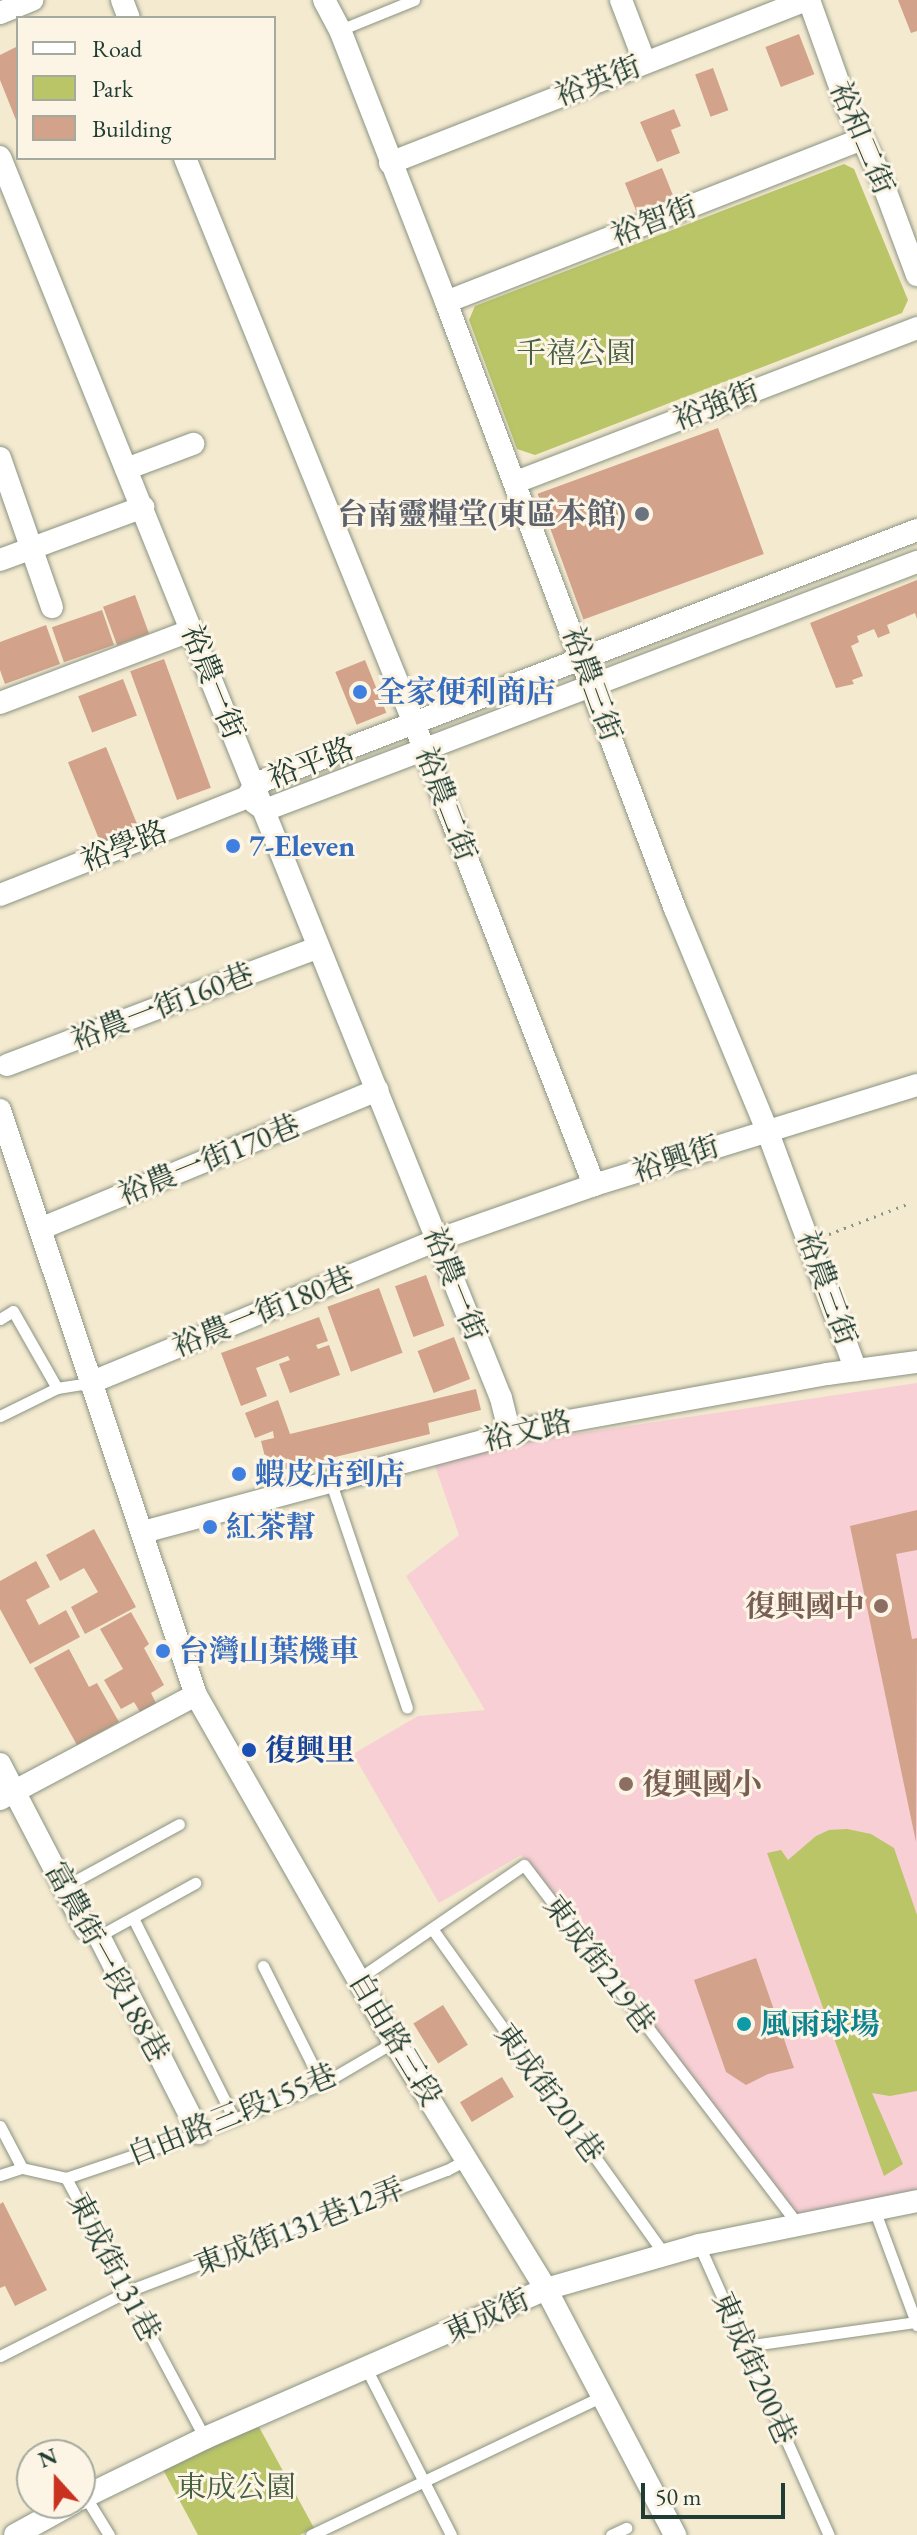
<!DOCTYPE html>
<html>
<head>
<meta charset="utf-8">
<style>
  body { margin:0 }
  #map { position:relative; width:917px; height:2535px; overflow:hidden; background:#f4ead0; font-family:"EB Garamond","Noto Serif TC",serif }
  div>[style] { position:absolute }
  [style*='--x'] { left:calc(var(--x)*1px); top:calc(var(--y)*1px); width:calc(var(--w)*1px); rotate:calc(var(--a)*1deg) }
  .built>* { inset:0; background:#f7cfd5 }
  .green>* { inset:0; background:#b9c567 }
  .building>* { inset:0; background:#d2a28a; transform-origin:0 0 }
  .path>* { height:3px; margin-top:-1.5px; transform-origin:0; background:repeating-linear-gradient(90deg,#8a9482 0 2px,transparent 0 8px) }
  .roads { filter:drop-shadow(0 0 2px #8a9482) drop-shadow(0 0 2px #8a9482) }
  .lane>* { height:11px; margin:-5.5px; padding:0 5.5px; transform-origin:5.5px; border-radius:5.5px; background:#fff }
  .street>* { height:22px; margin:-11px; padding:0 11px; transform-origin:11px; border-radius:11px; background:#fff }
  .dots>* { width:22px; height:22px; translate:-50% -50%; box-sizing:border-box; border:4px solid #fcf5e5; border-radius:50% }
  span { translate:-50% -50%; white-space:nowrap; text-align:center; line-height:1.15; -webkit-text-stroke:6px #fcf5e5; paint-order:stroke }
  .street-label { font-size:30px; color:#1f3d34 }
  .park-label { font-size:30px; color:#465f41 }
  .worship-label { font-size:30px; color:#5b616d; font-weight:700 }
  .right { translate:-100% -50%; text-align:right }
  .shop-label { font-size:30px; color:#366cbe; font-weight:700 }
  .left { translate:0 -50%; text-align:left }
  .education-label { font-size:30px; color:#785e54; font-weight:700 }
  .transit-label { font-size:30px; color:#164399; font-weight:700 }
  .culture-label { font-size:30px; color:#0d838f; font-weight:700 }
  .legend { position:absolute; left:16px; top:16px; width:260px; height:144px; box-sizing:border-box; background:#fcf5e5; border:2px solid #a4ab9e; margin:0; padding:10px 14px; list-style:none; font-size:24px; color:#1f3d34 }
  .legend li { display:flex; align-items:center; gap:16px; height:40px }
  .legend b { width:40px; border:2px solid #a4ab9e }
  .north { position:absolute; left:16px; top:2439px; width:80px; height:80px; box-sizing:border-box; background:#fcf5e5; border:2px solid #a4ab9e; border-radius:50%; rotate:339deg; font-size:22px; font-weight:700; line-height:32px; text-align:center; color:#1f3d34 }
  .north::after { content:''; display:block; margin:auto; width:28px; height:36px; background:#c8321e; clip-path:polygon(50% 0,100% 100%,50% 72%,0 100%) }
  .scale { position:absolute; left:641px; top:2483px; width:144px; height:36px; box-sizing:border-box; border:4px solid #1f3d34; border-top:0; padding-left:10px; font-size:24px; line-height:28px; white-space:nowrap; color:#1f3d34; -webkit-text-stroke:6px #fcf5e5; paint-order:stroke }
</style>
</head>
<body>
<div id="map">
  <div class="built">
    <div style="clip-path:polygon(917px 1383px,917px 2198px,798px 2219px,521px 1855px,439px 1903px,353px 1754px,418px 1716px,485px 1710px,406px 1576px,459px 1535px,434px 1463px,514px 1443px)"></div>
  </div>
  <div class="green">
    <div style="clip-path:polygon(844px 164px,854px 169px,908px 300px,902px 313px,535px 455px,517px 449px,469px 320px,475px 306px)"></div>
    <div style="clip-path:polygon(847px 1829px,871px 1834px,894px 1848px,917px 1915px,917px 2091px,890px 2096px,872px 2093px,903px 2164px,884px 2176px,767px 1853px,781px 1850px,788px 1860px,816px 1836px,829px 1830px)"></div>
    <div style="clip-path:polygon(259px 2427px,314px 2528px,300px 2535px,198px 2535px,160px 2464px)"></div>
  </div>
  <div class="building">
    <div style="clip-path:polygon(898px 0,917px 0,917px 31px,911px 33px)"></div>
    <div style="left:799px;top:34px;width:43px;height:36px;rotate:69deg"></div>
    <div style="clip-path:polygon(18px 46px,18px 125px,0 80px,0 55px)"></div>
    <div style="left:713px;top:68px;width:45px;height:19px;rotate:70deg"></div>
    <div style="clip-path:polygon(674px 109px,681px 126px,671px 130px,680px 153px,657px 162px,640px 122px)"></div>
    <div style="left:662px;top:168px;width:32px;height:40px;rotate:68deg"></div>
    <div style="left:718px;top:428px;width:134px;height:192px;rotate:70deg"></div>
    <div style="clip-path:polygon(917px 580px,917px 619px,915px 613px,887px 625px,890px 633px,878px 638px,874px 629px,857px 636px,859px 642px,851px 646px,863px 676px,852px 680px,854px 684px,836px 688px,810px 623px)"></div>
    <div style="left:135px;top:595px;width:41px;height:34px;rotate:70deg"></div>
    <div style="left:102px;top:610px;width:37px;height:53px;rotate:71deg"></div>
    <div style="clip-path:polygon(46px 625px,60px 664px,5px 684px,0 670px,0 642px)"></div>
    <div style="left:164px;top:659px;width:137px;height:36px;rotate:70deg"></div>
    <div style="left:365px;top:660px;width:57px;height:32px;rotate:68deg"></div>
    <div style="left:123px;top:679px;width:39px;height:48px;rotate:69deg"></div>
    <div style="left:106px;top:747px;width:94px;height:41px;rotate:68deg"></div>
    <div style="left:426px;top:1275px;width:54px;height:33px;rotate:70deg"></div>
    <div style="left:379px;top:1288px;width:69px;height:55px;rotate:70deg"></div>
    <div style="clip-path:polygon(319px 1317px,328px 1341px,316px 1345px,318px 1349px,329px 1345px,340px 1375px,290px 1393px,279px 1364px,290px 1360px,288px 1356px,256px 1368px,267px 1396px,241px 1406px,221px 1353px)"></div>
    <div style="left:454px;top:1337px;width:45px;height:39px;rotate:69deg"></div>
    <div style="clip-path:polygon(476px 1389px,481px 1410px,428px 1423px,430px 1434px,269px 1473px,261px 1441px,274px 1438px,273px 1431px,255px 1438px,245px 1413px,278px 1400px,290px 1434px)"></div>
    <div style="clip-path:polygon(917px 1510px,917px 1550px,896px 1554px,912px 1639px,917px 1638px,916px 1842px,850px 1526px)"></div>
    <div style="clip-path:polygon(94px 1529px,136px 1607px,85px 1634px,71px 1607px,98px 1592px,84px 1568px,60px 1581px,46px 1555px)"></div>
    <div style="clip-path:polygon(36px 1561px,50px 1587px,26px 1600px,39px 1625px,66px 1610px,80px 1637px,30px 1664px,0 1609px,0 1581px)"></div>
    <div style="clip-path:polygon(131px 1612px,149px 1644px,144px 1648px,164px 1685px,151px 1693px,156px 1703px,140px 1712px,134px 1702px,121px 1709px,104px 1680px,123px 1669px,100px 1629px)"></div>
    <div style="clip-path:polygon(69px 1649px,89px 1687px,97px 1683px,119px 1722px,77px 1745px,34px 1668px)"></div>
    <div style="clip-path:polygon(756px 1958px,794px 2068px,768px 2074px,746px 2085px,726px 2072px,694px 1980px)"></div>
    <div style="left:443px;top:2005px;width:47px;height:35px;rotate:58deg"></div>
    <div style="left:502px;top:2077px;width:23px;height:49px;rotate:59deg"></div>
    <div style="clip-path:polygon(3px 2202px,47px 2290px,15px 2306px,5px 2286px,0 2288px,0 2204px)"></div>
  </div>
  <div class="path">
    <div style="--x:829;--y:1234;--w:87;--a:-20.9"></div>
  </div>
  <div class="roads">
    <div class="lane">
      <div style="--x:340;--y:30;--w:80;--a:-22.1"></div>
      <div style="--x:0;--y:1319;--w:15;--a:-32"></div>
      <div style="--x:13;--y:1311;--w:89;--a:60.3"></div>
      <div style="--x:0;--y:1416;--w:64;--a:-26.2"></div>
      <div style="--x:57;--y:1388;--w:33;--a:-9"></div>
      <div style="--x:331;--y:1483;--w:237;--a:71.3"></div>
      <div style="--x:64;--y:1887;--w:131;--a:-28.7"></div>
      <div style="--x:133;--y:1918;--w:225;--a:63.3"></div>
      <div style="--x:433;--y:1930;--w:399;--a:54.5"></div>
      <div style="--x:99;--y:1936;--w:110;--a:-28.9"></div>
      <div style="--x:263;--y:1966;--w:132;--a:63.4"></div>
      <div style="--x:358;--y:1979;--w:201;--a:-34.5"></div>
      <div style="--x:524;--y:1865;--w:450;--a:52.7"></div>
      <div style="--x:0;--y:2126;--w:47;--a:62.4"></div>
      <div style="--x:22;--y:2168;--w:45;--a:12.8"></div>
      <div style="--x:66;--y:2178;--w:295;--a:61.9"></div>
      <div style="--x:0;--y:2175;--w:23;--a:-18"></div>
      <div style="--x:66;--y:2178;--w:140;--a:-18.7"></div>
      <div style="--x:199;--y:2133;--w:132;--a:-21.7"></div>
      <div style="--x:322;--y:2084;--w:83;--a:-30.3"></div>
      <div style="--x:874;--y:2209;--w:124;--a:69.7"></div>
      <div style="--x:699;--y:2245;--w:318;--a:65.9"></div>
      <div style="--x:745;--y:2346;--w:173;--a:-8"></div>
      <div style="--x:0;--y:2356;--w:144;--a:-26.9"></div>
      <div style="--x:128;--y:2291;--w:341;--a:-20.8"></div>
      <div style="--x:447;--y:2170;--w:23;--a:-29"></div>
      <div style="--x:367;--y:2370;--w:185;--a:63"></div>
      <div style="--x:85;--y:2496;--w:46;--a:58.4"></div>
      <div style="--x:311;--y:2535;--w:323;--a:-25.5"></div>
      <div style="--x:611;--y:2535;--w:17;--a:-25"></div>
    </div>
    <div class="street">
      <div style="--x:122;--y:0;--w:19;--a:69"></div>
      <div style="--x:324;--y:0;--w:34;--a:62"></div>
      <div style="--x:340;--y:30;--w:292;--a:68.7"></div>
      <div style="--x:446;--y:302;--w:649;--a:69.33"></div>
      <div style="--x:675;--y:909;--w:239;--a:67.4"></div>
      <div style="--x:767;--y:1130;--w:256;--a:69.7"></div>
      <div style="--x:621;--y:0;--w:67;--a:69.1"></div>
      <div style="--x:809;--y:0;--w:114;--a:70.4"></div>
      <div style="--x:847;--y:107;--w:73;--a:64.1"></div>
      <div style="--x:879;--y:173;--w:109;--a:69.6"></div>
      <div style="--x:0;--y:13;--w:35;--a:-22"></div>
      <div style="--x:0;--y:157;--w:1338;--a:68.02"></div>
      <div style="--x:501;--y:1398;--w:36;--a:76"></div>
      <div style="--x:185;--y:158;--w:610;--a:67.94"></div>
      <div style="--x:414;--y:723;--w:496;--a:68.7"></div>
      <div style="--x:390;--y:163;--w:447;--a:-21.4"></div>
      <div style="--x:446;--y:302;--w:447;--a:-21.4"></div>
      <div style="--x:0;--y:458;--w:158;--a:70.8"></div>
      <div style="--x:126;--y:469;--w:72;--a:-20.5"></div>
      <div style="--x:516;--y:482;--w:430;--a:-21"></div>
      <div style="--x:0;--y:560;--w:153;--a:-20.3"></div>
      <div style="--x:0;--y:703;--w:205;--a:-20.8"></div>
      <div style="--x:248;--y:796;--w:14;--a:-60"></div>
      <div style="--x:255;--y:784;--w:709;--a:-20.99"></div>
      <div style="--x:255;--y:803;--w:12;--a:35"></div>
      <div style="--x:265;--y:810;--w:698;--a:-20.83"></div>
      <div style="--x:0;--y:895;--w:267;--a:-21.6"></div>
      <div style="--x:7;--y:1065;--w:331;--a:-20.7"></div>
      <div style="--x:0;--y:1110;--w:617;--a:71.48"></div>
      <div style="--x:196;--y:1695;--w:400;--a:60.3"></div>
      <div style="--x:394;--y:2042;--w:290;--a:58.4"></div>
      <div style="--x:546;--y:2289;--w:278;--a:62.3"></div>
      <div style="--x:40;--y:1229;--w:365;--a:-22.4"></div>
      <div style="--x:90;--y:1383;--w:375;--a:-22.4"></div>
      <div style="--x:437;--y:1240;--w:166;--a:-19.3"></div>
      <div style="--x:594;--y:1185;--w:338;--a:-17.2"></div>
      <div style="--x:143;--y:1532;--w:401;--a:-15"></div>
      <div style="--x:530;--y:1428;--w:302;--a:-10.3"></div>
      <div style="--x:827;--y:1374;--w:91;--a:-7.6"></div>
      <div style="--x:0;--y:1764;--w:186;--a:62.5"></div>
      <div style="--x:86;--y:1929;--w:15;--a:28"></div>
      <div style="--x:99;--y:1936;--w:221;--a:63.1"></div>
      <div style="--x:0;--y:1799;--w:222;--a:-28"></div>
      <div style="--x:80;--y:2499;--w:139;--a:-26"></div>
      <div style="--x:205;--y:2438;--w:372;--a:-23.6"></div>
      <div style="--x:546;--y:2289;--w:159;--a:-16"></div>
      <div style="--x:699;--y:2245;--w:222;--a:-11.4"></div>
      <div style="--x:15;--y:2535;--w:66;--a:-28.9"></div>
    </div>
  </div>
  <div class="dots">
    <div style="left:642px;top:514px;background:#6b7280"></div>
    <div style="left:360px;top:692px;background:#3f7fe0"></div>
    <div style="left:233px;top:846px;background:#3f7fe0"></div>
    <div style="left:239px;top:1474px;background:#3f7fe0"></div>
    <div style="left:210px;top:1527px;background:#3f7fe0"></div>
    <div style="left:881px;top:1606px;background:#8d6e63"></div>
    <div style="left:163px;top:1651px;background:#3f7fe0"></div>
    <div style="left:249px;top:1750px;background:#1a4fb4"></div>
    <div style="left:626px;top:1784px;background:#8d6e63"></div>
    <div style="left:744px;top:2024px;background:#0f9aa8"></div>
  </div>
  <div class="street-label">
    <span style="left:598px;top:81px;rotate:-21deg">裕英街</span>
    <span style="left:862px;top:138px;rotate:67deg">裕和二街</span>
    <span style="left:654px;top:221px;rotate:-21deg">裕智街</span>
    <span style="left:716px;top:405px;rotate:-21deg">裕強街</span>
    <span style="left:213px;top:682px;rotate:68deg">裕農一街</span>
    <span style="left:592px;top:684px;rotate:70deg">裕農三街</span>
    <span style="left:311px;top:763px;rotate:-21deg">裕平路</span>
    <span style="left:446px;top:804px;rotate:69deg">裕農二街</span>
    <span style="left:124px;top:846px;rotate:-21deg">裕學路</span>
    <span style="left:162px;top:1007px;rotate:-21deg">裕農一街160巷</span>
    <span style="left:676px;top:1159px;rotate:-18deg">裕興街</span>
    <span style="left:209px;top:1160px;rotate:-22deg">裕農一街170巷</span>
    <span style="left:455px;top:1284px;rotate:68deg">裕農一街</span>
    <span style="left:827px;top:1288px;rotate:70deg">裕農三街</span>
    <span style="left:263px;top:1312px;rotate:-22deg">裕農一街180巷</span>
    <span style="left:527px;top:1431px;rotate:-13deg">裕文路</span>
    <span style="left:107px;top:1962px;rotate:61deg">富農街一段188巷</span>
    <span style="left:599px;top:1964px;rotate:53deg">東成街219巷</span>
    <span style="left:395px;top:2039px;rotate:59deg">自由路三段</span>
    <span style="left:549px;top:2093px;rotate:54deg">東成街201巷</span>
    <span style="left:232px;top:2115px;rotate:-22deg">自由路三段155巷</span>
    <span style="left:299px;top:2227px;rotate:-21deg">東成街131巷12弄</span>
    <span style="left:114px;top:2267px;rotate:62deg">東成街131巷</span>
    <span style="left:487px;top:2316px;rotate:-24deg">東成街</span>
    <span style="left:754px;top:2368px;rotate:66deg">東成街200巷</span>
  </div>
  <div class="park-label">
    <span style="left:576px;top:353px">千禧公園</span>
    <span style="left:236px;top:2487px">東成公園</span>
  </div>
  <div class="worship-label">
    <span class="right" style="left:626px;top:514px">台南靈糧堂(東區本館)</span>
  </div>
  <div class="shop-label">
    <span class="left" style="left:376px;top:692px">全家便利商店</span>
    <span class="left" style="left:249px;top:846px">7-Eleven</span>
    <span class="left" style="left:255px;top:1474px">蝦皮店到店</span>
    <span class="left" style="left:226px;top:1527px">紅茶幫</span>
    <span class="left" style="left:179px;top:1651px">台灣山葉機車</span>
  </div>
  <div class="education-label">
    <span class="right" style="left:865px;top:1606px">復興國中</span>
    <span class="left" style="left:642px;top:1784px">復興國小</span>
  </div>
  <div class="transit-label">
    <span class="left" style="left:265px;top:1750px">復興里</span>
  </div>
  <div class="culture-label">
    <span class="left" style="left:760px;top:2024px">風雨球場</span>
  </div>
  <ul class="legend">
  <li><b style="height:10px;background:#fff"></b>Road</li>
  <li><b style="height:22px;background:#b9c567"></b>Park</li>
  <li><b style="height:22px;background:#d2a28a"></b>Building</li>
  </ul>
  <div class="north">N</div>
  <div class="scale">50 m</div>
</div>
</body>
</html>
